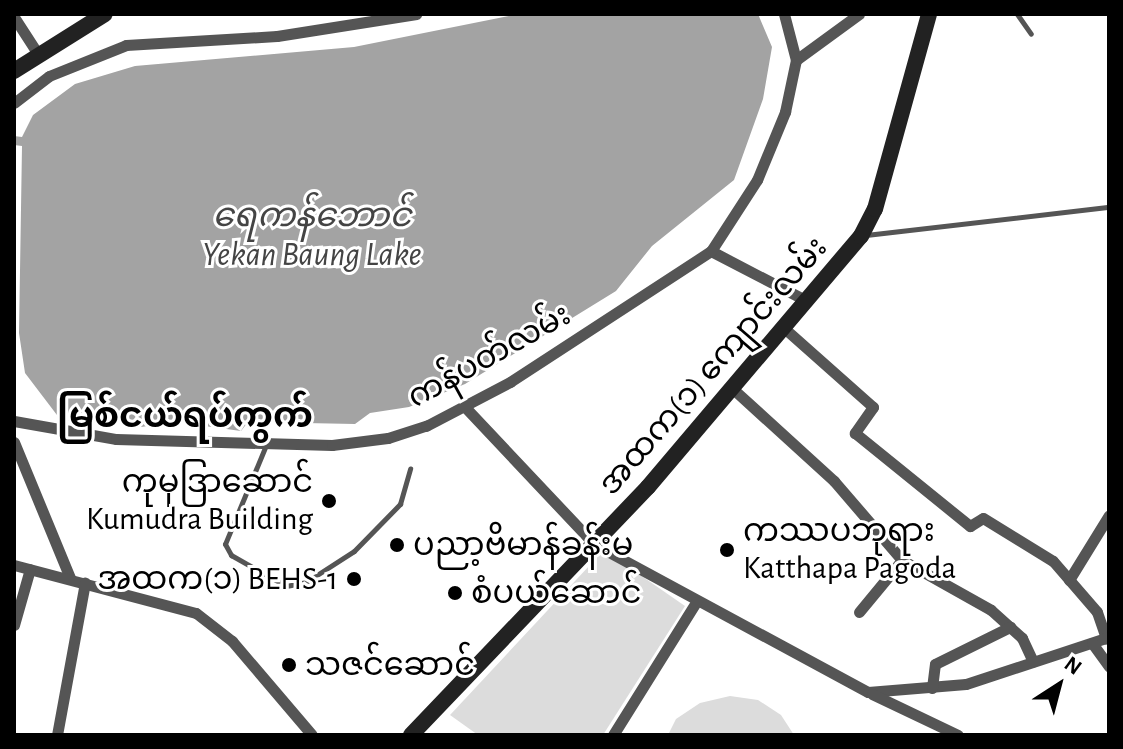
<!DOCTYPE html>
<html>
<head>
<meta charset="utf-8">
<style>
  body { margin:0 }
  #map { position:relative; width:1123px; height:749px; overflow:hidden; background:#fff; font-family:"Alegreya Sans","Noto Sans Myanmar",sans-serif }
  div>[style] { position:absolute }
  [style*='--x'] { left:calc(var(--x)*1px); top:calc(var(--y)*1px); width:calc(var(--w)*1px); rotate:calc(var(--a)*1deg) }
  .green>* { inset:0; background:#dcdcdc }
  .water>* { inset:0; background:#a3a3a3 }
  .service>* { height:5px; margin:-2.5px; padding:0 2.5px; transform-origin:2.5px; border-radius:2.5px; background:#555 }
  .minor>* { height:11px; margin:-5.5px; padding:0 5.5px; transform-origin:5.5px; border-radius:5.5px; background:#555 }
  .secondary>* { height:16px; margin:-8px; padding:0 8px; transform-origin:8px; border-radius:8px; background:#222 }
  .dots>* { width:22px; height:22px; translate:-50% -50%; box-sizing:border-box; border:4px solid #fff; border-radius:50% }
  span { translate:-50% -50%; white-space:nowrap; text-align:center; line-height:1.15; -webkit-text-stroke:6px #fff; paint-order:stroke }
  .street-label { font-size:32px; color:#000 }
  .poi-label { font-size:32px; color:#000 }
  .right { translate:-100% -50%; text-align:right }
  .left { translate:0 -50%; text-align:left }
  .water-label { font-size:34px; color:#444; font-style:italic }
  .quarter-label { font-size:36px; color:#000; font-weight:700 }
  .frame { position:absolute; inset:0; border:16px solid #000; pointer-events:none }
  .north { position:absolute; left:1019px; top:645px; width:80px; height:80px; -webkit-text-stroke:6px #fff; paint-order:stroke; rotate:36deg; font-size:22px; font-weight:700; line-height:32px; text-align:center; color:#000 }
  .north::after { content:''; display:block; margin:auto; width:28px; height:36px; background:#000; clip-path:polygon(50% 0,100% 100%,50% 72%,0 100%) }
</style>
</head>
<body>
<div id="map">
  <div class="green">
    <div style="clip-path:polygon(604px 550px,685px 606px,603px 735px,478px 735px,450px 715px)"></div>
    <div style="clip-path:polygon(730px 696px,758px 700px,781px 715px,794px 735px,668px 735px,676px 719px,700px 703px)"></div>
  </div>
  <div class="water">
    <div style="clip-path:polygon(519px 14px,758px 14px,772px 47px,763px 99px,734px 180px,652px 246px,616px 291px,465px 384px,409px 407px,370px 413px,355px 424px,248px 422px,241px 431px,175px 422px,141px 427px,75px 415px,70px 421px,60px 419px,25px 373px,19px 333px,22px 146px,14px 145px,14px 136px,22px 137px,33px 115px,75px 84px,135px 66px,354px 47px)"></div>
  </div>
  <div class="service">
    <div style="--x:1017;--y:14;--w:24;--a:55"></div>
    <div style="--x:866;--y:235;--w:245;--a:-6.6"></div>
    <div style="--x:266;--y:445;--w:107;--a:112.5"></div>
    <div style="--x:225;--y:544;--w:13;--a:61"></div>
    <div style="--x:231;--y:555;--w:63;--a:29.4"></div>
    <div style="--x:286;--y:586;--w:20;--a:-11"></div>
    <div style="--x:306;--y:582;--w:57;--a:-32.9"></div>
    <div style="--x:354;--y:551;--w:66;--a:-45.6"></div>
    <div style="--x:400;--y:504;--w:37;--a:-74"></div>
  </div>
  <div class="minor">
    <div style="--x:14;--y:17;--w:44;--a:57"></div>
    <div style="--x:796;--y:60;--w:78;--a:-36.1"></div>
    <div style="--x:14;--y:103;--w:44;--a:-37.6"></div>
    <div style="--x:49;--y:76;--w:83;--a:-21.9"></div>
    <div style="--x:126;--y:45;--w:151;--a:-3.4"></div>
    <div style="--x:277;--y:36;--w:141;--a:-9"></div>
    <div style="--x:711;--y:251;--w:108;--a:27.5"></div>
    <div style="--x:784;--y:328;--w:119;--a:41.6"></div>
    <div style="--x:873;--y:407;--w:32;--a:125"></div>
    <div style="--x:855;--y:433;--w:148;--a:39"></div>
    <div style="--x:970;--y:526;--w:15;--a:-32"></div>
    <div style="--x:983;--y:518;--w:82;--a:31.6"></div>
    <div style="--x:1053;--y:561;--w:67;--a:49.2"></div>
    <div style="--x:1097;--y:612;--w:28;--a:71"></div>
    <div style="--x:733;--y:389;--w:137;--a:42.3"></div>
    <div style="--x:834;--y:481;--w:104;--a:49.3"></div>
    <div style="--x:902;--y:560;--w:102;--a:29.3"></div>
    <div style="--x:991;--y:610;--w:42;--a:42.1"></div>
    <div style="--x:1022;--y:638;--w:26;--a:65"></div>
    <div style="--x:464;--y:406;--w:190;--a:46.7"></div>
    <div style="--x:594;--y:544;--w:311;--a:28.4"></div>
    <div style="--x:868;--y:692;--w:98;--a:-4.7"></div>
    <div style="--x:966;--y:684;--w:151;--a:-18.2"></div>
    <div style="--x:14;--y:421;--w:104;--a:10"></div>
    <div style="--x:116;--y:439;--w:216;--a:1.6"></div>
    <div style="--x:332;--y:445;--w:56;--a:-7.1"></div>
    <div style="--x:388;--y:438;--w:40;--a:-18"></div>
    <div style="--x:426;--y:426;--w:95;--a:-27.6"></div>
    <div style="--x:510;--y:382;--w:240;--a:-33.1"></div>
    <div style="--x:711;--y:251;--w:85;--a:-57.1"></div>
    <div style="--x:757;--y:180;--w:74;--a:-67.6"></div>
    <div style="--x:785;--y:112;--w:53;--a:-78.1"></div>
    <div style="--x:796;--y:60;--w:48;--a:-104.6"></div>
    <div style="--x:14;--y:442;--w:147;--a:67.6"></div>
    <div style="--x:14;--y:565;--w:188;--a:14.8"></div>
    <div style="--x:196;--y:613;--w:46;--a:37.9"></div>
    <div style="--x:232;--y:641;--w:123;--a:49.6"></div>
    <div style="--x:1069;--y:580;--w:76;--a:-58.4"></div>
    <div style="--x:859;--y:612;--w:67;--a:-50.4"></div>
    <div style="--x:14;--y:625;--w:58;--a:-74.1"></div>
    <div style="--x:1092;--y:643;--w:29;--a:54"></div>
    <div style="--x:932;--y:688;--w:24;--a:-83"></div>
    <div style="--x:935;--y:664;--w:84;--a:-26.3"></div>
    <div style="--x:872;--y:694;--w:95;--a:25.5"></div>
    <div style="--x:57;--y:735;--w:155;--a:-79.6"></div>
    <div style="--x:613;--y:735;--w:157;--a:-58"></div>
  </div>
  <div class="secondary">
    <div style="--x:14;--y:71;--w:107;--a:-32.1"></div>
    <div style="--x:411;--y:735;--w:343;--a:-46.3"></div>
    <div style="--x:648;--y:487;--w:329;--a:-49.7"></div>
    <div style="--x:861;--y:236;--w:30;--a:-63"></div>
    <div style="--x:875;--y:209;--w:202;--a:-74.5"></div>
  </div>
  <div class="dots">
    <div style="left:329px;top:501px;background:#000"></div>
    <div style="left:397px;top:545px;background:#000"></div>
    <div style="left:727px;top:550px;background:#000"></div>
    <div style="left:354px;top:579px;background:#000"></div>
    <div style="left:455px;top:593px;background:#000"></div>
    <div style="left:289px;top:665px;background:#000"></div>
  </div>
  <div class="street-label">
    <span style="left:489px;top:356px;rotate:-29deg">ကန်ပတ်လမ်း</span>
    <span style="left:713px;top:366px;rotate:-49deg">အထက(၁) ကျောင်းလမ်း</span>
  </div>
  <div class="poi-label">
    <span class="right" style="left:313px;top:501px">ကုမုဒြာဆောင်<br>Kumudra Building</span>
    <span class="left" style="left:743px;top:550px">ကဿပဘုရား<br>Katthapa Pagoda</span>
    <span class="left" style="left:413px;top:545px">ပညာ့ဗိမာန်ခန်းမ</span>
    <span class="right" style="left:338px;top:579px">အထက(၁) BEHS-1</span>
    <span class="left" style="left:471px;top:593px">စံပယ်ဆောင်</span>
    <span class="left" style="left:305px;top:665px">သဇင်ဆောင်</span>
  </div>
  <div class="water-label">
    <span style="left:312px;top:236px">ရေကန်ဘောင်<br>Yekan Baung Lake</span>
  </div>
  <div class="quarter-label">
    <span style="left:185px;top:417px">မြစ်ငယ်ရပ်ကွက်</span>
  </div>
  <div class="frame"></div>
  <div class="north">N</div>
</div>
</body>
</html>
